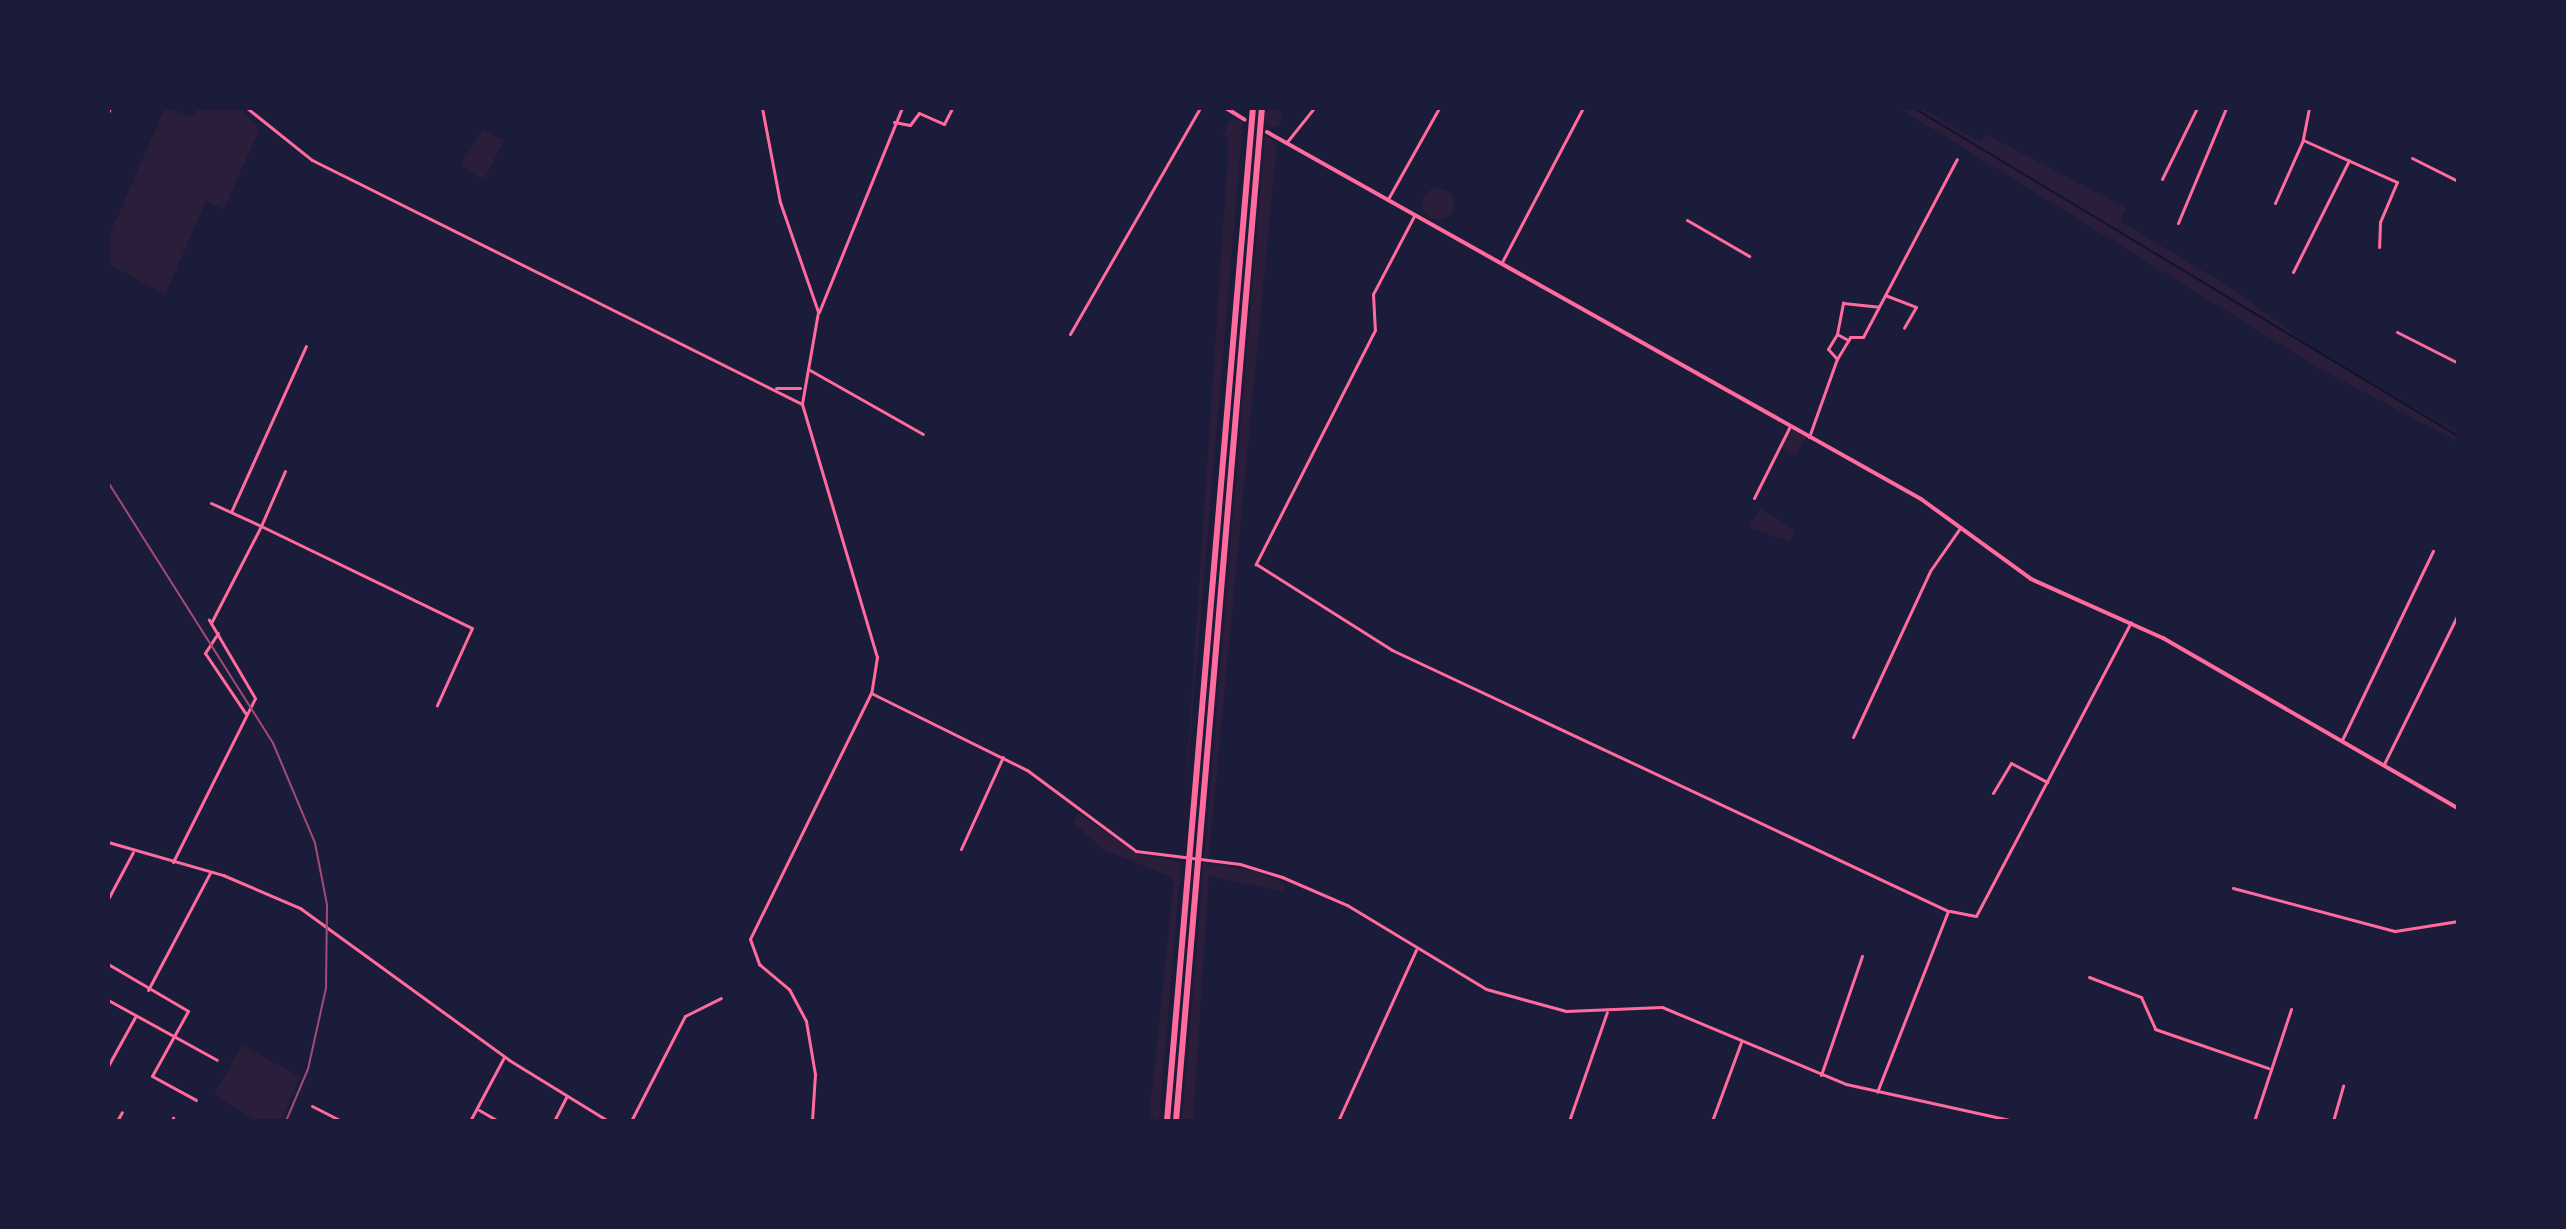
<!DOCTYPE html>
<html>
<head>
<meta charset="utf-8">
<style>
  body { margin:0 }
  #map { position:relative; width:2566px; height:1229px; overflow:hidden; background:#1b1b3a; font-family:Mulish,sans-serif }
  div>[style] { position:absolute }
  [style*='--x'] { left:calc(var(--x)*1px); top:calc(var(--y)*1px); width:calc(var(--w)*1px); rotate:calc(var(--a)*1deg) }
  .green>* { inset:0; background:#2a1e3b; transform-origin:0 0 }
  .round { border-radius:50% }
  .stream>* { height:2px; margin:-1px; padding:0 1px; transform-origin:1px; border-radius:1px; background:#12122b }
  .minor>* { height:3px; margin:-1.5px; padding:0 1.5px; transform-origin:1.5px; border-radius:1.5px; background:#ff6b9d }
  .tertiary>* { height:4px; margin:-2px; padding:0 2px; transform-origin:2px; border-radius:2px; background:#ff6b9d }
  .motorway>* { height:6px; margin:-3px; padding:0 3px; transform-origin:3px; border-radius:3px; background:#ff6b9d }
  .rail>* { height:2px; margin:-1px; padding:0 1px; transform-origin:1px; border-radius:1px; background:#a44b75 }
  span { translate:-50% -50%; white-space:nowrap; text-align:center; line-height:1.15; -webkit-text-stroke:8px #1b1b3a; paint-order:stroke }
  .frame { position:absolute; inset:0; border:110px solid #1b1b3a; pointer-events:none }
</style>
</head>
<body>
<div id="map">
  <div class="green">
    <div style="clip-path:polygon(165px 108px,194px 117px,198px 108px,241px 108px,259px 130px,224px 209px,206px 201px,165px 295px,108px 263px,108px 238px)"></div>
    <div style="clip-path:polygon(1899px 108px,1920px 108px,1980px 142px,1987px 135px,2126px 208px,2120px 221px,2233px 289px,2323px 356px,2458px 432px,2458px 442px,2317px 367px)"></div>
    <div class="round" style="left:1264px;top:109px;width:18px;height:18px"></div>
    <div style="clip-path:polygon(1232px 117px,1243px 123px,1183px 824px,1229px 139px,1223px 135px)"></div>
    <div style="clip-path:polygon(483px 130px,504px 140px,484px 179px,460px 166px)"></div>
    <div style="clip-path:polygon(1265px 136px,1277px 142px,1208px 864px,1259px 872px,1284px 884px,1285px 892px,1209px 876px,1193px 1121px,1182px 1121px)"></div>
    <div class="round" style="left:1422px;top:188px;width:32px;height:32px"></div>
    <div style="left:1792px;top:429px;width:17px;height:21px;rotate:31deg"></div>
    <div style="clip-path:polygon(1761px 509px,1795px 531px,1789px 542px,1749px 527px)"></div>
    <div style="clip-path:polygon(1078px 813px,1138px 854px,1181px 862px,1159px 1121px,1149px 1121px,1174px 878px,1105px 850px,1073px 823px)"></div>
    <div style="clip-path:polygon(242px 1045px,300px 1077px,280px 1121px,257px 1121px,214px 1095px)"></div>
  </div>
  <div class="stream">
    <div style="--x:1914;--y:108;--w:635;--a:31.09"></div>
  </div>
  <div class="minor">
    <div style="--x:247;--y:108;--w:83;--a:38.7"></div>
    <div style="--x:312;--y:160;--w:547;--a:26.47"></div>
    <div style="--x:762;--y:108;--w:96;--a:79.2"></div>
    <div style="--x:780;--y:202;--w:116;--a:70.9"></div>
    <div style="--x:818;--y:312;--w:93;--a:99.9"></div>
    <div style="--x:802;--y:404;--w:264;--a:73.5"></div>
    <div style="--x:877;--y:657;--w:36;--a:99"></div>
    <div style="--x:871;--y:693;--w:274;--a:116.2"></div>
    <div style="--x:750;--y:939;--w:27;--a:70"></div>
    <div style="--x:759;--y:964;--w:39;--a:40"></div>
    <div style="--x:789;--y:989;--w:36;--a:62"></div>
    <div style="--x:806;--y:1021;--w:54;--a:80.4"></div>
    <div style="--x:815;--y:1074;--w:47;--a:93.7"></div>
    <div style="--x:2309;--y:108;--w:33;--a:101"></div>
    <div style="--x:2303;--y:140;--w:103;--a:24.1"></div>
    <div style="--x:2397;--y:182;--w:43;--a:113"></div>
    <div style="--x:2380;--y:222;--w:25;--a:92"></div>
    <div style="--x:108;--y:113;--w:5;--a:-68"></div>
    <div style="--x:894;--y:122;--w:16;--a:11"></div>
    <div style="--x:910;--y:125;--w:15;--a:-53"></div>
    <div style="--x:919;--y:113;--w:27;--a:24"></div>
    <div style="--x:944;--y:124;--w:18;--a:-63"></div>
    <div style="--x:1286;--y:143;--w:45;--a:-51.3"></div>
    <div style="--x:2412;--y:158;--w:51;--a:26.6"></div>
    <div style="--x:2162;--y:179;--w:79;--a:-63.8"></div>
    <div style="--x:1388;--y:199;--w:104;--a:-60.7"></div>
    <div style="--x:2275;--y:203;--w:69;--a:-66"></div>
    <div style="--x:1414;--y:216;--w:88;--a:117.7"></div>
    <div style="--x:1373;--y:294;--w:36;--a:87"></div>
    <div style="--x:1375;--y:330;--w:263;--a:117"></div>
    <div style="--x:1256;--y:564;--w:161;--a:32.3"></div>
    <div style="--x:1392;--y:650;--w:614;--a:25.15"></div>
    <div style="--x:1948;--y:911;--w:194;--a:111.4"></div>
    <div style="--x:1687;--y:220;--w:72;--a:30.1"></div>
    <div style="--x:2178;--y:223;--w:125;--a:-67.3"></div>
    <div style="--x:1502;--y:262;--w:174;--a:-62.3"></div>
    <div style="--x:2293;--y:272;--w:125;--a:-63.4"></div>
    <div style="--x:1885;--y:295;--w:33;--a:21"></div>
    <div style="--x:1916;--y:307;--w:24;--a:120"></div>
    <div style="--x:819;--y:312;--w:220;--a:-67.9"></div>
    <div style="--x:2397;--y:332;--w:68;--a:26.9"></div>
    <div style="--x:1070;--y:334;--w:261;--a:-60.1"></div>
    <div style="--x:1837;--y:334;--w:32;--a:-79"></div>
    <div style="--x:1843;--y:303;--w:36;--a:6"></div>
    <div style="--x:1837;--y:359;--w:13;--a:-132"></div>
    <div style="--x:1828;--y:349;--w:17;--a:-59"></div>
    <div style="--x:1837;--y:334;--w:13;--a:29"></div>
    <div style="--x:808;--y:369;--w:132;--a:29.5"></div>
    <div style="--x:776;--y:388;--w:24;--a:0"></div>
    <div style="--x:1809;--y:437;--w:83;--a:-70.3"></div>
    <div style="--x:1837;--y:359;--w:26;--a:-59"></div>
    <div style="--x:1850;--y:337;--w:13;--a:0"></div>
    <div style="--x:1863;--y:337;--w:201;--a:-62.2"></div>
    <div style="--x:1754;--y:498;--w:80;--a:-63.4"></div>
    <div style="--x:211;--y:503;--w:55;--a:24.7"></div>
    <div style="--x:261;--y:526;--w:60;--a:-66.4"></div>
    <div style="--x:231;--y:512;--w:182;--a:-65.7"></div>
    <div style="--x:211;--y:623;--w:109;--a:-62.7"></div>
    <div style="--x:261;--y:526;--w:234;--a:25.8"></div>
    <div style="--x:472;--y:628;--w:85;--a:114.4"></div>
    <div style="--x:218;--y:633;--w:24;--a:123"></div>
    <div style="--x:205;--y:653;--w:73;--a:56.1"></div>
    <div style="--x:871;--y:693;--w:174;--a:26.3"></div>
    <div style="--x:1027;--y:770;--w:136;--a:36.6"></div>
    <div style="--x:1136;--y:851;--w:105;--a:7.1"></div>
    <div style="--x:1240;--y:864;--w:44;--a:17.2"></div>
    <div style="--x:1282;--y:877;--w:71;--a:23.3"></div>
    <div style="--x:1347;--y:905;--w:162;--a:31.1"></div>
    <div style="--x:1486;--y:989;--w:83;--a:15.4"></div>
    <div style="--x:1566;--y:1011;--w:96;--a:-2.4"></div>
    <div style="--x:1662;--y:1007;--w:199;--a:22.7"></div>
    <div style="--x:1846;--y:1084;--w:172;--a:12.4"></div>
    <div style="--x:1853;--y:737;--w:183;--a:-65.1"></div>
    <div style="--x:1930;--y:571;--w:52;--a:-55.1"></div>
    <div style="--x:2342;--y:740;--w:210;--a:-64.3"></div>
    <div style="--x:2384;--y:764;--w:167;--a:-63.7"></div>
    <div style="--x:1993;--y:793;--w:35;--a:-59"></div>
    <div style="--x:2011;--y:763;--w:41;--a:27.8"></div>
    <div style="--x:108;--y:842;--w:120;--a:16"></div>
    <div style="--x:223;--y:875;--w:84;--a:23.2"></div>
    <div style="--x:300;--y:908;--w:258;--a:36"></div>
    <div style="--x:509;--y:1060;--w:116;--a:31.6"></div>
    <div style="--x:961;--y:849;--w:101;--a:-65.5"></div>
    <div style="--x:173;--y:862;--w:183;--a:-63.4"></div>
    <div style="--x:255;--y:698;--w:91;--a:-120.5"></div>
    <div style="--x:2233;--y:888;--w:168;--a:14.9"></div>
    <div style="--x:2395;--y:931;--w:64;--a:-9"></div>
    <div style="--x:108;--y:899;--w:53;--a:-62"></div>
    <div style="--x:1950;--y:911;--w:26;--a:11"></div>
    <div style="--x:1976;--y:916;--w:332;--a:-62.2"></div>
    <div style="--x:108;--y:964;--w:93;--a:30.4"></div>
    <div style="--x:188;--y:1011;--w:74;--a:119"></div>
    <div style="--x:152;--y:1076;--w:50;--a:28.6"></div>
    <div style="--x:2089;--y:977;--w:56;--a:21"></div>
    <div style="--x:2141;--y:997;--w:35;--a:66"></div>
    <div style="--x:2155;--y:1029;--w:120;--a:19"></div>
    <div style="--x:148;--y:990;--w:132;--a:-62.1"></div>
    <div style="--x:108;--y:1000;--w:124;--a:28.8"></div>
    <div style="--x:108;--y:1066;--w:56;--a:-61.1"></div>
    <div style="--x:1821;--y:1075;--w:126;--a:-71"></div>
    <div style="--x:312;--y:1106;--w:33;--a:27"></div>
    <div style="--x:479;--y:1110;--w:22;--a:30"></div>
    <div style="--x:117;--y:1121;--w:10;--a:-61"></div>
    <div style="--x:171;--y:1121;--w:4;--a:-56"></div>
    <div style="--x:470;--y:1121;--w:72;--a:-62"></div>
    <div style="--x:554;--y:1121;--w:28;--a:-63"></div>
    <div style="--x:631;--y:1121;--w:118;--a:-62.8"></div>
    <div style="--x:685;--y:1016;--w:40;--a:-26.6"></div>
    <div style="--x:1338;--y:1121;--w:188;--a:-65.5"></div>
    <div style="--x:1569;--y:1121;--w:115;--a:-70.8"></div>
    <div style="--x:1712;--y:1121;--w:84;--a:-69.8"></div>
    <div style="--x:2254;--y:1121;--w:118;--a:-71.7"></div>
    <div style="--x:2333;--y:1121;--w:37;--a:-74"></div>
  </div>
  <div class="tertiary">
    <div style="--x:1226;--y:108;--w:22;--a:32"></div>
    <div style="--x:1267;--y:132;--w:750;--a:29.3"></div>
    <div style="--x:1921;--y:499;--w:136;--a:36"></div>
    <div style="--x:2031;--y:579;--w:145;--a:24.1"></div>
    <div style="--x:2163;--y:638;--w:340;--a:30"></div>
  </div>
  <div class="motorway">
    <div style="--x:1167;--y:1121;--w:1017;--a:-85.15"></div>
    <div style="--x:1176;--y:1121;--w:1017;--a:-85.15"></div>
  </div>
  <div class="rail">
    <div style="--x:108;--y:482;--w:309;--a:57.7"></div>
    <div style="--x:273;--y:743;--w:108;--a:67.2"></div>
    <div style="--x:315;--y:843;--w:63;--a:79"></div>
    <div style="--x:327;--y:905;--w:83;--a:90.7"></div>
    <div style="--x:326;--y:988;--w:83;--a:102.5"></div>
    <div style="--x:308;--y:1069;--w:56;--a:112.9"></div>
  </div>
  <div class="frame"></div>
</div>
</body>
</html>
